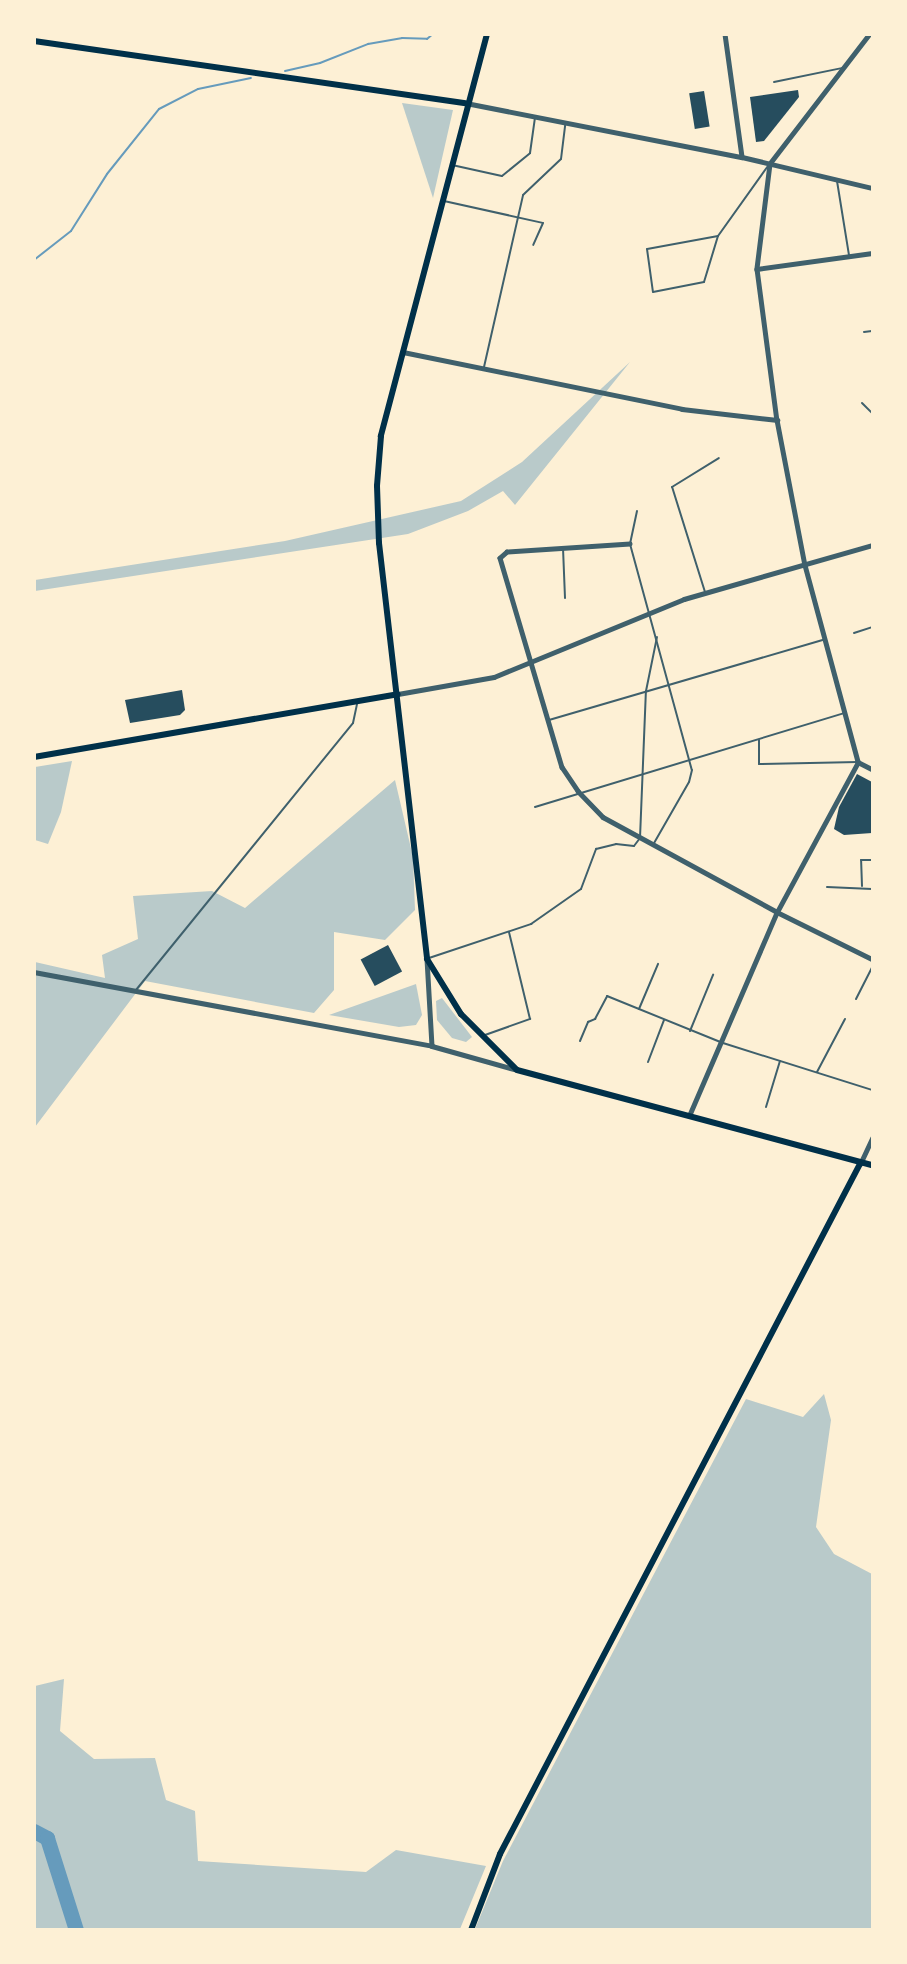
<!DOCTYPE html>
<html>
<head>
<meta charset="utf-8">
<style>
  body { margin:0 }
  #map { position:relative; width:907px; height:1964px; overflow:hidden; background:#fdf0d5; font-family:Poppins,sans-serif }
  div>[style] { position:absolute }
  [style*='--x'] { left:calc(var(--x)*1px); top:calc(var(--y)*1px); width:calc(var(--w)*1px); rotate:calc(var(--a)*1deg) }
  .green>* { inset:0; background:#b9caca }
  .stream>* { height:2px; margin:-1px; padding:0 1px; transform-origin:1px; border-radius:1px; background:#669bbc }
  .river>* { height:15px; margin:-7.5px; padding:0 7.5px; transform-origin:7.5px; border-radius:7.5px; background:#669bbc }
  .building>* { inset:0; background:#264d5e; transform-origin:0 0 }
  .service>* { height:2px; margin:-1px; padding:0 1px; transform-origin:1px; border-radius:1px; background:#3f606c }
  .minor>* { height:4.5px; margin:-2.25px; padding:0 2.25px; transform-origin:2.25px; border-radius:2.25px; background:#3f606c }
  .tertiary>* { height:5px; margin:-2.5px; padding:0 2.5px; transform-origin:2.5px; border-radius:2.5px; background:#3f606c }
  .secondary>* { height:6px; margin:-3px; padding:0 3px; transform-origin:3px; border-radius:3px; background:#003049 }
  span { translate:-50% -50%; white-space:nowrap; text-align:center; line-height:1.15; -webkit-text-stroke:6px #fdf0d5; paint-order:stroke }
  .frame { position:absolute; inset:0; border:36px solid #fdf0d5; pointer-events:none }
</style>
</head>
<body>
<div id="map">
  <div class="green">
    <div style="clip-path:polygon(402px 103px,453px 110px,433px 198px)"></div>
    <div style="clip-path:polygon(630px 362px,515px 505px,503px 491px,468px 511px,408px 534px,35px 591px,35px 580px,285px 541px,461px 501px,522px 462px)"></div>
    <div style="clip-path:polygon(72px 761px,61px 812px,48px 844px,35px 840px,35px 767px)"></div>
    <div style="clip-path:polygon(395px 780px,413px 857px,415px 910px,385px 940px,334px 932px,334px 990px,314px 1013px,145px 981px,35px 1127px,35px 962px,105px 978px,102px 955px,138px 939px,133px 896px,212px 891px,245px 908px)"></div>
    <div style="clip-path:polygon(416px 984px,422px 1015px,416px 1025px,399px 1027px,329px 1015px)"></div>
    <div style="clip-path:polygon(442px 998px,472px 1037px,466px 1042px,452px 1038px,437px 1020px,436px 1001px)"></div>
    <div style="clip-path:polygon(824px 1394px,831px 1420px,816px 1527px,834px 1554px,872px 1574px,872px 1929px,475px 1929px,503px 1861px,746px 1399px,803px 1417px)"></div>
    <div style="clip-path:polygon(64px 1679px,60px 1731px,94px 1759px,155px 1758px,166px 1800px,195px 1811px,198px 1861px,366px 1872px,396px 1850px,486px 1866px,460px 1929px,35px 1929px,35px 1686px)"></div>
  </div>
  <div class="stream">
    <div style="--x:285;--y:71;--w:36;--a:-13"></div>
    <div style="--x:320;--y:63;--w:52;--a:-21.6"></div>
    <div style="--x:368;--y:44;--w:35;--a:-10"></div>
    <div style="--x:402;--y:38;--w:25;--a:2"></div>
    <div style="--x:427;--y:39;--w:8;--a:-40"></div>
    <div style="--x:34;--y:260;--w:47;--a:-38.1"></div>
    <div style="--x:71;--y:231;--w:67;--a:-57.7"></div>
    <div style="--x:107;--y:174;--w:83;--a:-51.3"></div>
    <div style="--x:159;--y:109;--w:44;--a:-27.1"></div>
    <div style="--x:198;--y:89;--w:54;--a:-11.7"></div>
  </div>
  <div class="river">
    <div style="--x:34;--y:1831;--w:15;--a:28"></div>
    <div style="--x:47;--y:1838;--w:96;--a:72.5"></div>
  </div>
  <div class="building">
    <div style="clip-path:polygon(798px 90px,799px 97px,764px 141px,756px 142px,750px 97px)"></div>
    <div style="left:704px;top:91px;width:36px;height:15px;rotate:81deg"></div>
    <div style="clip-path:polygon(182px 690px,185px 710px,180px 715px,130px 723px,125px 700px)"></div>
    <div style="clip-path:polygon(857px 774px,872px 782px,872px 833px,844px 835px,834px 829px,839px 807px)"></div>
    <div style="left:388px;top:945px;width:30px;height:31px;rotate:62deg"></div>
  </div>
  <div class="service">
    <div style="--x:774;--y:82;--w:69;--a:-11.6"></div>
    <div style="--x:452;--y:165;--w:51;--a:12.4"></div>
    <div style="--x:502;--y:176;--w:36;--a:-39"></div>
    <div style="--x:530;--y:153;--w:36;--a:-82"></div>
    <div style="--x:837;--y:181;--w:75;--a:80.8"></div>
    <div style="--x:444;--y:201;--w:101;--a:12.5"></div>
    <div style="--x:543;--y:223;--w:24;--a:114"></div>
    <div style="--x:718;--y:236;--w:72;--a:169.6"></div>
    <div style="--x:647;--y:249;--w:43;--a:82.1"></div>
    <div style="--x:653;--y:292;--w:52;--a:-11.1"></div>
    <div style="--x:704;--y:282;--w:48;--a:-73.1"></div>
    <div style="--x:718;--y:236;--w:86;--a:-54.5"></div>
    <div style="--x:864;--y:332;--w:8;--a:-7"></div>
    <div style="--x:484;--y:367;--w:176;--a:-77.2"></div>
    <div style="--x:523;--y:195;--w:52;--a:-43.5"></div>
    <div style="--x:561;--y:159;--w:35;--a:-83"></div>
    <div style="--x:862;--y:403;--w:14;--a:45"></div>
    <div style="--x:637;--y:511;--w:34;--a:102"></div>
    <div style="--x:630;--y:544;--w:234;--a:74.7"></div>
    <div style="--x:692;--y:770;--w:12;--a:104"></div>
    <div style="--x:689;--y:782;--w:70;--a:119.8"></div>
    <div style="--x:563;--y:548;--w:50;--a:87.7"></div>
    <div style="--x:705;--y:592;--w:110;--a:-107.4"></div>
    <div style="--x:672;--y:487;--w:55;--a:-31.7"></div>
    <div style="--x:854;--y:633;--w:19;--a:-18"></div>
    <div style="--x:549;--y:720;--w:285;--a:-16.3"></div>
    <div style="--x:759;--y:740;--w:24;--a:90"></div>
    <div style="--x:759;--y:764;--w:99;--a:-1.2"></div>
    <div style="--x:535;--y:807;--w:323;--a:-16.9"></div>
    <div style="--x:862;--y:886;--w:26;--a:-92"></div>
    <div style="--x:861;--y:860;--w:11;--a:0"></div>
    <div style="--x:827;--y:887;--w:45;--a:2.5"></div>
    <div style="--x:429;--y:958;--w:108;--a:-18.4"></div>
    <div style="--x:531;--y:924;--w:61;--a:-35"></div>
    <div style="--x:581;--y:889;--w:43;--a:-69.4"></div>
    <div style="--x:596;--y:849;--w:21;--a:-14"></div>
    <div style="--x:616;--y:844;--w:18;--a:6"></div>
    <div style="--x:634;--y:846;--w:10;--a:-53"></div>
    <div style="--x:640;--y:838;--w:147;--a:-87.7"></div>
    <div style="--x:646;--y:691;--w:55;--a:-78.5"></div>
    <div style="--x:136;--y:990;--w:344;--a:-50.9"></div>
    <div style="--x:353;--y:723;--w:19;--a:-78"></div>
    <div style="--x:856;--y:999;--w:35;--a:-63"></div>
    <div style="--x:639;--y:1009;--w:49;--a:-67.1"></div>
    <div style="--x:690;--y:1031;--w:61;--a:-67.7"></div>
    <div style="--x:485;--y:1035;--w:48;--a:-19.6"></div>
    <div style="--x:530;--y:1019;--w:89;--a:-103.6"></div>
    <div style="--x:580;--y:1041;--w:21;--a:-67"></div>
    <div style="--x:588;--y:1022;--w:8;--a:-23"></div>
    <div style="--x:595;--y:1019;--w:26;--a:-62"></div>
    <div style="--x:607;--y:996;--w:125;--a:22.1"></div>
    <div style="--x:723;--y:1043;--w:156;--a:17.5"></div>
    <div style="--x:648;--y:1062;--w:45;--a:-69.1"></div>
    <div style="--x:817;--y:1072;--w:60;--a:-62.2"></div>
    <div style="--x:766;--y:1107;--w:48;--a:-73.1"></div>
  </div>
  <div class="minor">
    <div style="--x:725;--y:34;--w:124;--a:82.1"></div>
    <div style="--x:870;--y:34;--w:164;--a:127.6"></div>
    <div style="--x:770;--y:164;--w:106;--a:97.1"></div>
    <div style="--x:757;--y:269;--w:152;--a:82.5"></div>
    <div style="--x:777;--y:420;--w:148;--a:79.1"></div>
    <div style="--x:805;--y:565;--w:204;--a:74.9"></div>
    <div style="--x:858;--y:762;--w:16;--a:27"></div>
    <div style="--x:466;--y:103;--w:281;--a:11.1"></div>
    <div style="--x:742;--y:157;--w:134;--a:13.4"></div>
    <div style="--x:757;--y:269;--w:116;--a:-7.9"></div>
    <div style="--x:403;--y:352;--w:285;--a:11.5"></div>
    <div style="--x:682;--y:409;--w:96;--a:6.6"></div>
    <div style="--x:630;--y:544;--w:123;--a:176.3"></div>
    <div style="--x:507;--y:552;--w:9;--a:139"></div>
    <div style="--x:500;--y:558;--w:218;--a:73.5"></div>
    <div style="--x:562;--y:767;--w:29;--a:56"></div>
    <div style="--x:578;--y:791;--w:36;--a:46"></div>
    <div style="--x:603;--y:817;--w:198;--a:28.6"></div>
    <div style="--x:777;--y:912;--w:106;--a:26.3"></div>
    <div style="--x:398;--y:694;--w:97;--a:-10"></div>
    <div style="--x:494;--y:677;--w:205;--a:-22.3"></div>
    <div style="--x:684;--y:599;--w:196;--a:-16"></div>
    <div style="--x:427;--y:959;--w:87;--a:86.7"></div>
    <div style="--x:34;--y:972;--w:405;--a:10.5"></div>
    <div style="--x:432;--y:1046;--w:85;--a:15.7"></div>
    <div style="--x:689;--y:1116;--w:222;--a:-66.7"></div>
    <div style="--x:777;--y:912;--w:170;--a:-61.6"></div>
  </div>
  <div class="tertiary">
    <div style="--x:860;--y:1164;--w:29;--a:-65"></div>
  </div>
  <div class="secondary">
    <div style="--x:487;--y:34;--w:416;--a:104.8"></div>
    <div style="--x:381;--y:436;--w:50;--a:94.6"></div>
    <div style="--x:377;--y:486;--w:57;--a:88"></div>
    <div style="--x:379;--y:543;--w:419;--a:83.4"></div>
    <div style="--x:427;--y:959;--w:65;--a:58.3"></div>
    <div style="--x:461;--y:1014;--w:79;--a:45"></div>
    <div style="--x:517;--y:1070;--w:367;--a:15"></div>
    <div style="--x:34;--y:41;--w:436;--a:8.2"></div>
    <div style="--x:34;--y:757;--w:369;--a:-9.8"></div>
    <div style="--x:471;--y:1930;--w:81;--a:-69.1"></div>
    <div style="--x:500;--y:1854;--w:778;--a:-62.45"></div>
  </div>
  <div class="frame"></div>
</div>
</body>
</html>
